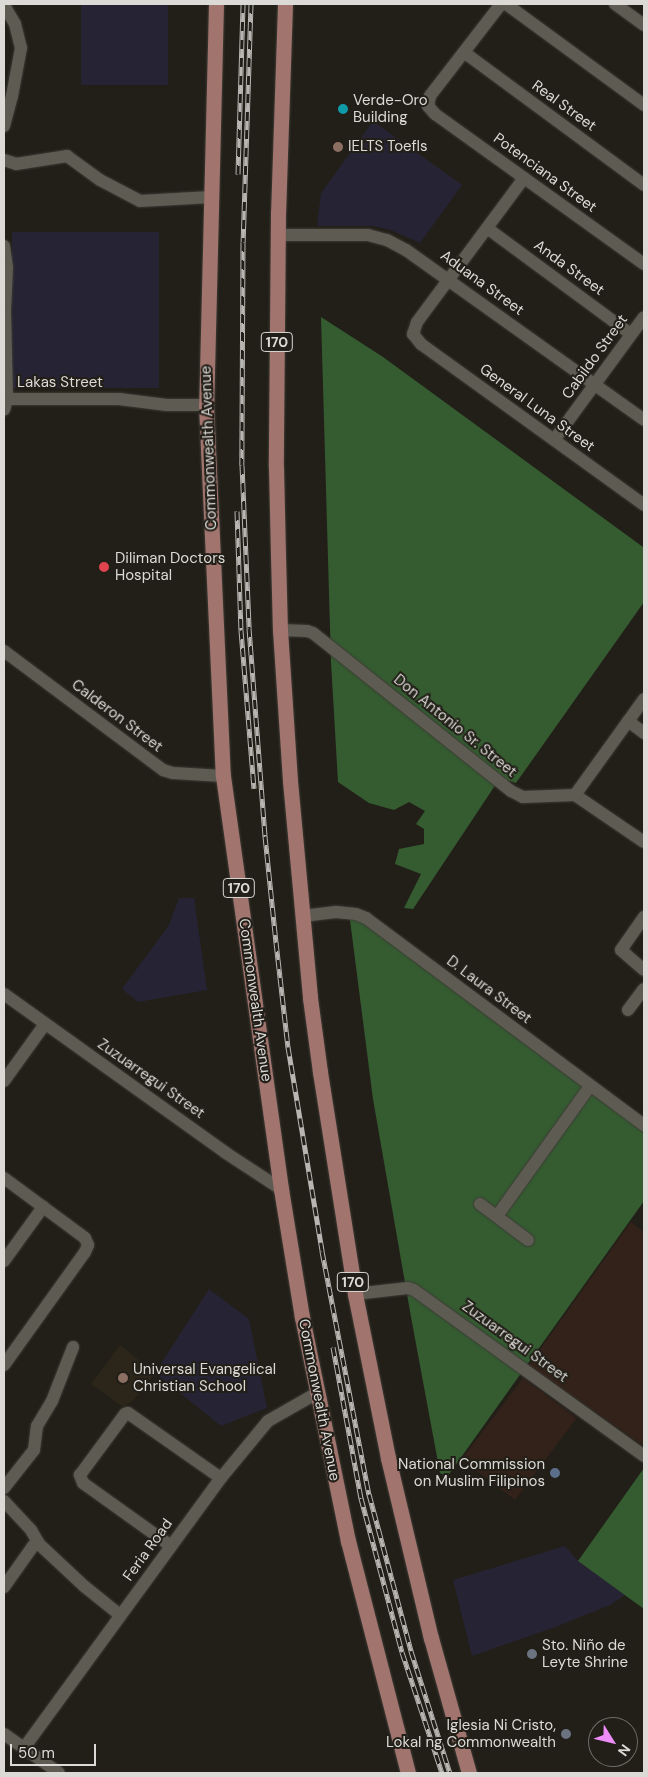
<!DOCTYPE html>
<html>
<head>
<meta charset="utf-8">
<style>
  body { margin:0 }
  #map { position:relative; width:648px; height:1777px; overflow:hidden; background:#221f18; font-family:"DM Sans",sans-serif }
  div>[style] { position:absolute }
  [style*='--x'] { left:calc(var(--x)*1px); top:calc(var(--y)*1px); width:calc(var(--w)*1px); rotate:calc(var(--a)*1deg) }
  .commercial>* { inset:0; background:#262434; transform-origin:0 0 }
  .industrial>* { inset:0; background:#33221a; transform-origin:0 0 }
  .built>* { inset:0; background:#2b2619 }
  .forest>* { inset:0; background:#355c31 }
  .roads { filter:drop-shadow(0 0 1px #3d3b36) drop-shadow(0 0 1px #3d3b36) }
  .minor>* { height:12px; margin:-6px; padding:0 6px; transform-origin:6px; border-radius:6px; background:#5e5b53 }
  .major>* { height:15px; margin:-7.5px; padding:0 7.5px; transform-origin:7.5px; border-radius:7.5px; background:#a2746e }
  .rail>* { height:5px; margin-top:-2.5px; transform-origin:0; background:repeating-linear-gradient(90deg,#221f18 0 9px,#b8b6b2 0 18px); box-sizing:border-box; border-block:1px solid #b8b6b2 }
  .dots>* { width:14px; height:14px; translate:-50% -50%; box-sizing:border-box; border:2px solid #221f18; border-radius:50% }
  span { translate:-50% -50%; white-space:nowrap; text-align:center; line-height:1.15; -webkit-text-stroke:4px #221f18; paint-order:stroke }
  .shield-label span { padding:1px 4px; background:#221f18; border:1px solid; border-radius:4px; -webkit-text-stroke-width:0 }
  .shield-label { font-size:14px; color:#dcdad6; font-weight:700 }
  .poi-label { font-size:15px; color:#dcdad6 }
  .left { translate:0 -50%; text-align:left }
  .right { translate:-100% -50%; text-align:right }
  .street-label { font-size:15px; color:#dcdad6 }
  .frame { position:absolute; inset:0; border:5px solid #dcdad6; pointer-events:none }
  .north { position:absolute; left:588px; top:1717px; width:50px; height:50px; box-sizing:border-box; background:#221f18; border:1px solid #6c6a64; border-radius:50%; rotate:126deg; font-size:14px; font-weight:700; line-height:20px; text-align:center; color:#dcdad6 }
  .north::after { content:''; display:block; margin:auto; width:18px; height:22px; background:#ee8cf9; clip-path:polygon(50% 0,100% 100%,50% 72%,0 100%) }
  .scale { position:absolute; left:10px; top:1744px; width:86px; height:22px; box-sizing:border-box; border:2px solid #dcdad6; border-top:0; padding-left:6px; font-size:15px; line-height:18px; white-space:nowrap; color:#dcdad6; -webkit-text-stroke:4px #221f18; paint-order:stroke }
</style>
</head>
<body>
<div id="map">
  <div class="commercial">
    <div style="left:81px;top:4px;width:87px;height:81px"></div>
    <div style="clip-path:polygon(373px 121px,462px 185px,420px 243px,391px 230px,373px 226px,317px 226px,321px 193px)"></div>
    <div style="left:12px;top:232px;width:147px;height:156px"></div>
    <div style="clip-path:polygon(179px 898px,194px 898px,207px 990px,138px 1002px,122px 989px,169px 925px)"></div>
    <div style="clip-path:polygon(209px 1289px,249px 1319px,267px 1408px,221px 1426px,155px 1373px)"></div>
    <div style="clip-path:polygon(565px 1546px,578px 1561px,625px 1595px,610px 1605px,558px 1626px,472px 1656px,453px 1580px)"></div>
  </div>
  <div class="industrial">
    <div style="clip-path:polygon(631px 1222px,644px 1232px,644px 1446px,529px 1365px)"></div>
    <div style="left:523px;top:1378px;width:67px;height:102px;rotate:37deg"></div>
  </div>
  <div class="built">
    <div style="clip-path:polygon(120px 1345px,155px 1373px,134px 1400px,123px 1407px,91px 1384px)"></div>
  </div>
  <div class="forest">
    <div style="clip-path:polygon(321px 317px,383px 357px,643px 547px,644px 553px,644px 602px,516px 783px,500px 778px,413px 909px,404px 908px,421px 874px,395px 864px,399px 849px,424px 844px,424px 829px,416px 824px,425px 811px,409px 802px,394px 810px,369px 803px,338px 782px,331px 662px)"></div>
    <div style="clip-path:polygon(350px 920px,363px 920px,644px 1129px,644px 1201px,447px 1477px,440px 1473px,411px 1317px,373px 1099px)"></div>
    <div style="clip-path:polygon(644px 1468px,644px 1609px,578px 1561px)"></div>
  </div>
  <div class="roads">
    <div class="minor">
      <div style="--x:501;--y:4;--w:116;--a:127.7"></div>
      <div style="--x:430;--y:96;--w:10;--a:101"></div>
      <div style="--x:428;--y:106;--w:11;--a:49"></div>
      <div style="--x:435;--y:114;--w:257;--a:35.7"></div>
      <div style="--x:506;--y:4;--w:171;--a:36.2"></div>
      <div style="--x:615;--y:4;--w:36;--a:36"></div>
      <div style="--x:4;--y:5;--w:22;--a:60"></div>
      <div style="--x:15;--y:24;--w:25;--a:76"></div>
      <div style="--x:21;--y:48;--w:49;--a:100.6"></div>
      <div style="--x:12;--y:96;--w:31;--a:105"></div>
      <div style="--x:465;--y:53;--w:222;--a:36.4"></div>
      <div style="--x:4;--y:160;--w:13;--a:18"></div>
      <div style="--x:16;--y:164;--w:52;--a:-8.9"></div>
      <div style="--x:67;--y:156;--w:41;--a:36"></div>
      <div style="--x:100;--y:180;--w:45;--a:27.7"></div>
      <div style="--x:140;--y:201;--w:71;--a:-3.2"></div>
      <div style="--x:524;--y:178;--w:179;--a:126.6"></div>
      <div style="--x:417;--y:322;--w:13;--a:108"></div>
      <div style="--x:413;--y:334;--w:13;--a:51"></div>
      <div style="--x:421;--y:344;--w:275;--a:35.8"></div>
      <div style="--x:487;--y:228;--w:179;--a:36.4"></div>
      <div style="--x:278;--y:235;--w:90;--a:0"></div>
      <div style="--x:368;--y:235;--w:20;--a:15"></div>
      <div style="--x:387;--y:240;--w:21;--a:28"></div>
      <div style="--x:406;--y:250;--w:292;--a:35.5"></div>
      <div style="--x:4;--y:246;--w:22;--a:82"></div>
      <div style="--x:7;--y:268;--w:42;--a:92.7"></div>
      <div style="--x:5;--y:310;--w:89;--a:88.7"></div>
      <div style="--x:7;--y:399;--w:11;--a:105"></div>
      <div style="--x:7;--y:399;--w:112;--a:0"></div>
      <div style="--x:119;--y:399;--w:48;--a:7.1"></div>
      <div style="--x:167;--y:405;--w:39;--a:0"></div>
      <div style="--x:554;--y:440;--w:152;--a:-53.8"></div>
      <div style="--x:280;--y:630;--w:27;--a:2"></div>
      <div style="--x:307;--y:631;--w:6;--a:18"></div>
      <div style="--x:313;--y:633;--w:253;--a:38.6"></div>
      <div style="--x:511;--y:791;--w:13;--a:27"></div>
      <div style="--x:523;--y:797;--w:52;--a:-2.2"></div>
      <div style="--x:575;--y:795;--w:83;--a:34.3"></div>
      <div style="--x:4;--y:651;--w:199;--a:36.8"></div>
      <div style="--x:163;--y:770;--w:10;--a:17"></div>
      <div style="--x:173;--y:773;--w:50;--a:3.4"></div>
      <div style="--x:628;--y:721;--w:20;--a:37"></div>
      <div style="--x:575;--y:795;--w:118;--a:-54.3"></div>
      <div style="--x:303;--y:916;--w:33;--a:-7"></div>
      <div style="--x:336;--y:912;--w:20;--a:6"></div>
      <div style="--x:356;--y:914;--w:11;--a:22"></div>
      <div style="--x:366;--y:918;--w:347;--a:36.7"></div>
      <div style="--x:644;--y:917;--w:40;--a:124.9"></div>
      <div style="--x:621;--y:950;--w:30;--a:41"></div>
      <div style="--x:4;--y:994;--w:273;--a:35.6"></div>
      <div style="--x:226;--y:1153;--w:66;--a:33.2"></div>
      <div style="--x:628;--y:1010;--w:26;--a:-53"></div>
      <div style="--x:4;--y:1081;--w:70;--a:-54.3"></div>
      <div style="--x:4;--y:1178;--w:101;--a:36.5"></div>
      <div style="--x:85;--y:1238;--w:8;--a:67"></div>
      <div style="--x:88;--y:1245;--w:8;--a:113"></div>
      <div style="--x:85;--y:1252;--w:139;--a:125.6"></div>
      <div style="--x:480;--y:1204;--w:60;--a:36.9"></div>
      <div style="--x:497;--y:1216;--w:160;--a:-54.4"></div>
      <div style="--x:4;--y:1261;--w:67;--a:-54.2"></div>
      <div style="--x:355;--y:1294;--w:53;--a:-6.5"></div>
      <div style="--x:408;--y:1288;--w:6;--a:18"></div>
      <div style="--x:414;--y:1290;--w:284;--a:35.8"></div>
      <div style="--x:4;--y:1488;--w:48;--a:-51.7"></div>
      <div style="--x:34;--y:1450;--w:24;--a:-83"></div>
      <div style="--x:37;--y:1426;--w:29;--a:-59"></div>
      <div style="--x:52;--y:1401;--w:58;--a:-68.7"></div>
      <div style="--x:4;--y:1501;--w:40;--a:47"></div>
      <div style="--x:31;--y:1530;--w:16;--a:60"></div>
      <div style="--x:39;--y:1544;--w:62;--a:43"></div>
      <div style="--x:84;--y:1586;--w:46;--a:38.9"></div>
      <div style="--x:171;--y:1546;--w:108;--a:-144.4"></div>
      <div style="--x:83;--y:1483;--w:9;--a:-111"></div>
      <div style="--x:80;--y:1475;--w:76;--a:-53.6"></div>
      <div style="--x:125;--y:1414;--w:3;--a:-18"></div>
      <div style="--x:128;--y:1413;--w:113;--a:35"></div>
      <div style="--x:4;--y:1587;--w:50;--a:-54.7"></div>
      <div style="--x:33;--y:1546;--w:6;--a:-18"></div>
      <div style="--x:4;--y:1734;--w:67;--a:35.3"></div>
      <div style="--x:24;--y:1748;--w:334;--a:-53.9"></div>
      <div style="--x:221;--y:1478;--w:74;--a:-50.5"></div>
      <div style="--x:268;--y:1421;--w:56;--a:-29.7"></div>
    </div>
    <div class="major">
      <div style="--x:216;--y:4;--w:401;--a:91.4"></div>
      <div style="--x:206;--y:405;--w:371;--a:87.4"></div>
      <div style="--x:223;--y:776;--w:417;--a:82"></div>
      <div style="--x:281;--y:1189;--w:130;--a:80.7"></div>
      <div style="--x:302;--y:1317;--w:229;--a:78.4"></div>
      <div style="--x:348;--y:1541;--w:240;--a:75.5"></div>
      <div style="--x:285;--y:4;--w:209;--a:91.9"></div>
      <div style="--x:278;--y:213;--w:254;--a:90.5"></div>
      <div style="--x:276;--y:467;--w:88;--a:88.7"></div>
      <div style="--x:278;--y:555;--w:75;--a:88.5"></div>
      <div style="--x:280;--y:630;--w:151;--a:86.2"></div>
      <div style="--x:290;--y:781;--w:218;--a:84.7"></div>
      <div style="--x:310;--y:998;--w:75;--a:82.3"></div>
      <div style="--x:320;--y:1072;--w:225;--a:81"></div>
      <div style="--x:355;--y:1294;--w:167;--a:78.6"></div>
      <div style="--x:388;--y:1458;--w:185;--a:76.6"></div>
      <div style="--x:431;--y:1638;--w:140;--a:74.3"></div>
    </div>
  </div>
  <div class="rail">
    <div style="--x:251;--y:4;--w:238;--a:91.9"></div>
    <div style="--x:243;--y:242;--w:223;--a:90.3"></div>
    <div style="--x:242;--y:465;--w:163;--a:87.5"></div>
    <div style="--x:249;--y:628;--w:209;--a:85.6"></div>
    <div style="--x:265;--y:836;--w:107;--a:84.1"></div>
    <div style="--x:276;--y:942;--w:106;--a:83.5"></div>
    <div style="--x:288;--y:1047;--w:207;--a:80.5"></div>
    <div style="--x:322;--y:1251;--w:248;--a:79.1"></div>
    <div style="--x:369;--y:1494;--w:163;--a:75"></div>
    <div style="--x:411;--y:1651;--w:128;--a:72.3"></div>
    <div style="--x:238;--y:174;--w:170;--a:-88.3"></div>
    <div style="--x:237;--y:511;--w:119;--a:88.1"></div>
    <div style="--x:241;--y:630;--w:159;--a:85.3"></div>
    <div style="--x:333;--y:1347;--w:154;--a:79.5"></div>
    <div style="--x:361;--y:1498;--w:159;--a:75.1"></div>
    <div style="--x:402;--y:1652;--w:127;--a:71.7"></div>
  </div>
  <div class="dots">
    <div style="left:343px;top:109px;background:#0f9aa8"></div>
    <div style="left:338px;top:147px;background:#8d6e63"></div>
    <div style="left:104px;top:567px;background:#e0444e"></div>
    <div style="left:123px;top:1378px;background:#8d6e63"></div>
    <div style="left:555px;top:1473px;background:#5c6f8a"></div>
    <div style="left:532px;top:1654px;background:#6b7280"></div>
    <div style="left:566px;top:1734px;background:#6b7280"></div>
  </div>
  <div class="shield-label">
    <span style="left:277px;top:342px">170</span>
    <span style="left:239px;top:888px">170</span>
    <span style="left:353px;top:1282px">170</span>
  </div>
  <div class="poi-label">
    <span class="left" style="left:353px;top:109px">Verde-Oro<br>Building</span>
    <span class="left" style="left:348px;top:147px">IELTS Toefls</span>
    <span class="left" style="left:115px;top:567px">Diliman Doctors<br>Hospital</span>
    <span class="left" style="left:133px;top:1378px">Universal Evangelical<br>Christian School</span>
    <span class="right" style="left:545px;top:1473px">National Commission<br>on Muslim Filipinos</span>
    <span class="left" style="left:542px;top:1654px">Sto. Niño de<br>Leyte Shrine</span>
    <span class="right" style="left:556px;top:1734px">Iglesia Ni Cristo,<br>Lokal ng Commonwealth</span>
  </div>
  <div class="street-label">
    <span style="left:564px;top:106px;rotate:36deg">Real Street</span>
    <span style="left:545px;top:173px;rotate:36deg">Potenciana Street</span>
    <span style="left:569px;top:268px;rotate:36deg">Anda Street</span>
    <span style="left:482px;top:283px;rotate:36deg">Aduana Street</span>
    <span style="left:595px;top:357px;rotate:-54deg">Cabildo Street</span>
    <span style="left:60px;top:383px">Lakas Street</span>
    <span style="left:537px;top:408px;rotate:36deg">General Luna Street</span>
    <span style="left:209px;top:448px;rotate:-92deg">Commonwealth Avenue</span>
    <span style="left:117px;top:716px;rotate:37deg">Calderon Street</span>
    <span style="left:455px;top:726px;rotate:39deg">Don Antonio Sr. Street</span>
    <span style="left:489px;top:990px;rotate:37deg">D. Laura Street</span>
    <span style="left:255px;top:1000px;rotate:82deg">Commonwealth Avenue</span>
    <span style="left:151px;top:1079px;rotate:35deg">Zuzuarregui Street</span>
    <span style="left:515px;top:1342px;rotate:36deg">Zuzuarregui Street</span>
    <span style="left:319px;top:1400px;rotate:79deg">Commonwealth Avenue</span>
    <span style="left:148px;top:1550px;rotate:-54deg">Feria Road</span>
  </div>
  <div class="frame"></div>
  <div class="north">N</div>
  <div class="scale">50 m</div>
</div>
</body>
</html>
